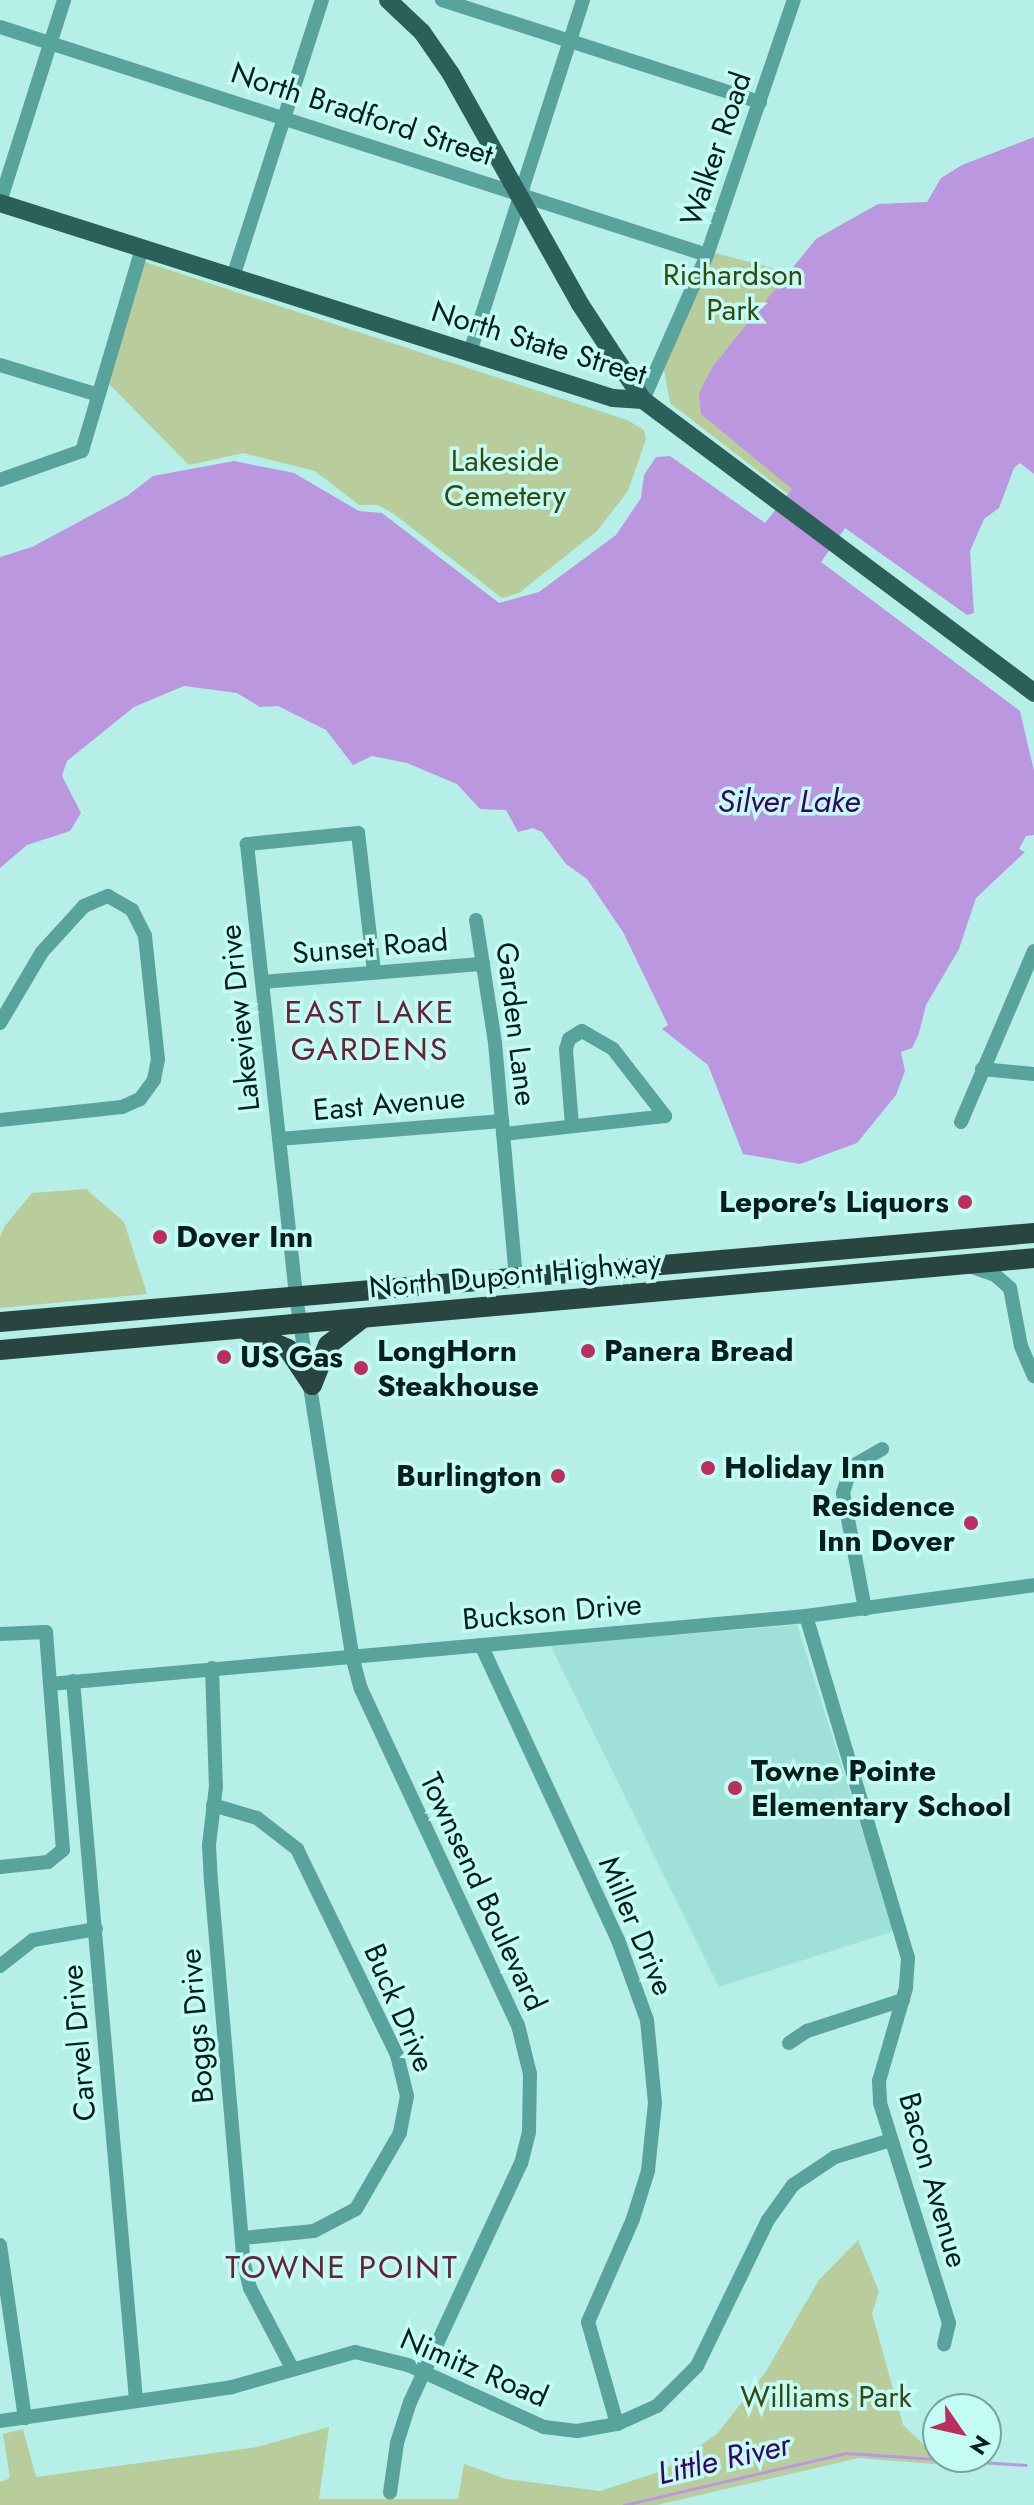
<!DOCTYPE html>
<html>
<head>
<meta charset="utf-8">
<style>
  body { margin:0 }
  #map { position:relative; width:1034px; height:2505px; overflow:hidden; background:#b5efe7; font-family:Jost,sans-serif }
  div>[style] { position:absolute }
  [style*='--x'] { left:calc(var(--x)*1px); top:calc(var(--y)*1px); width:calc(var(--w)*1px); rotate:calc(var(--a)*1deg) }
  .built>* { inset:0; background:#9fe1d9 }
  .green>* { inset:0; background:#b8cc9c }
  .water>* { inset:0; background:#bb97e0 }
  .stream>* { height:3px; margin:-1.5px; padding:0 1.5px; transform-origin:1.5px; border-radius:1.5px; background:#bb97e0 }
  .minor>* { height:14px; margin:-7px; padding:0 7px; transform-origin:7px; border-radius:7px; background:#58a39b }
  .major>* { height:18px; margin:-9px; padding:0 9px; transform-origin:9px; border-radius:9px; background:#2a5f5a }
  .highway>* { height:20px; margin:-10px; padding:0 10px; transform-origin:10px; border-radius:10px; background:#294542 }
  .dots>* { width:22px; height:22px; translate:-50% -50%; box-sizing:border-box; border:4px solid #c2fcf4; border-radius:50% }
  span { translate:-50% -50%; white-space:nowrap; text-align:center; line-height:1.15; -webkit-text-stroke:7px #c2fcf4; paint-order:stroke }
  .street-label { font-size:30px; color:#071e1c }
  .park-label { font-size:30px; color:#364910 }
  .poi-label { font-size:30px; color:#071e1c; font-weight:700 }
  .right { translate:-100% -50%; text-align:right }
  .left { translate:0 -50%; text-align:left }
  .water-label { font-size:32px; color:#3b045e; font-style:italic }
  .neighbourhood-label { font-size:32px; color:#672236; letter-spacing:2px }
  .north { position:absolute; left:922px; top:2393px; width:80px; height:80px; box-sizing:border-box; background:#c2fcf4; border:2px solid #77a39e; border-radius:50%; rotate:124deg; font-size:22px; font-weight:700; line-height:32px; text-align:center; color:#071e1c }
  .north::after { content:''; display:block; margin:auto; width:28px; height:36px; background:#bc2e5d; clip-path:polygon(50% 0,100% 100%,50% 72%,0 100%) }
</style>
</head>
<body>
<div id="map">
  <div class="built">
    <div style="clip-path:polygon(797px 1625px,894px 1931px,719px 1987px,550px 1645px)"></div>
  </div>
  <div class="green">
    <div style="clip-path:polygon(715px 253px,791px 273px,713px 366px,792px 489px,788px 494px,670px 403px,664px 369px)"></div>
    <div style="clip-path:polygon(145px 262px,627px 420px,644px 430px,646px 439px,628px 491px,597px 531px,519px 593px,502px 598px,394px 514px,378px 505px,359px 505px,315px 471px,243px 453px,189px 465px,108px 383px)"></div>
    <div style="clip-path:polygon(86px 1189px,124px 1222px,147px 1294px,0 1308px,0 1237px,5px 1226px,32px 1193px)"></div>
    <div style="clip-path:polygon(858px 2240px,879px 2292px,872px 2313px,903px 2425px,945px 2465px,859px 2458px,657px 2505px,0 2505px,0 2482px,10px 2478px,3px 2434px,23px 2429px,36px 2477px,257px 2447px,329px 2427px,319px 2499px,458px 2499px,464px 2464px,506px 2479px,600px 2491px,662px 2471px,717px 2434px,765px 2373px,819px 2280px)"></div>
  </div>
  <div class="water">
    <div style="clip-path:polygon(1034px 137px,1034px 474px,1020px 463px,1014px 468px,999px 508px,984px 519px,970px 551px,974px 613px,967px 615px,845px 528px,821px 562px,1020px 711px,1034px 771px,1034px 835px,1026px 836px,1019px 849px,1025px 852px,976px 898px,959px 949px,926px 1005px,919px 1033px,912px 1048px,901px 1052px,905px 1071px,896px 1095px,857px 1143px,800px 1164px,743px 1154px,708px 1065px,662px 1029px,668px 1025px,623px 932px,587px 879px,566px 864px,542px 832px,533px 828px,518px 832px,506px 810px,480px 809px,457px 784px,407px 763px,372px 756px,353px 765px,326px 730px,278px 706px,260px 707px,237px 693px,184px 686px,134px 707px,67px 761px,62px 776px,81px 813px,70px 831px,27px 845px,0 868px,0 557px,32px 547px,127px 496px,153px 476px,234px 461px,294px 473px,359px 511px,382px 513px,499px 603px,539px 592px,616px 535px,641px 498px,644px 475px,656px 457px,670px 456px,765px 523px,792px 489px,701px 414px,699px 393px,713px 366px,816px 239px,878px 204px,927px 202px,941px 178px,962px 165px)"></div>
  </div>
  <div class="stream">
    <div style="--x:624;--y:2505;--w:228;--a:-13.2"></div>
    <div style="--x:846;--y:2453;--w:180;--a:3.8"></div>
  </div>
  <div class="minor">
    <div style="--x:442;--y:0;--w:334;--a:17.8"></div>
    <div style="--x:0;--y:27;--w:743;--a:17.87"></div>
    <div style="--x:0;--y:202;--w:212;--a:-72.4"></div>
    <div style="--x:233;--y:277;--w:291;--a:-72.2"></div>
    <div style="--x:470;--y:352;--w:370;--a:-72.2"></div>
    <div style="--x:0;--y:365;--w:103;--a:16.9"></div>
    <div style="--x:643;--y:400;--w:158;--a:-66.2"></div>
    <div style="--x:707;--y:255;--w:269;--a:-71.2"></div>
    <div style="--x:0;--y:480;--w:87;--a:-19.5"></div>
    <div style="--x:82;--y:451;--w:212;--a:-73.5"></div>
    <div style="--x:476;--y:920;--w:124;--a:81.2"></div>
    <div style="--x:495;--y:1043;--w:235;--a:84.9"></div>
    <div style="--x:374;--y:971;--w:139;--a:-96.6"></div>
    <div style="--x:358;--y:833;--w:112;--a:174.3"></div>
    <div style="--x:247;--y:844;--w:456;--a:83.8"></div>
    <div style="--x:296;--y:1297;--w:363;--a:81.1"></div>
    <div style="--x:352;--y:1656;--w:34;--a:75"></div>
    <div style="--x:361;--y:1689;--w:371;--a:65"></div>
    <div style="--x:518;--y:2025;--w:50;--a:76.2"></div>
    <div style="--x:530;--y:2074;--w:58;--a:91"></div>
    <div style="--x:529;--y:2132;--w:32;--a:104"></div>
    <div style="--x:521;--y:2163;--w:264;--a:114.9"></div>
    <div style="--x:410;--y:2402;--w:43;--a:107.6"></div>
    <div style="--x:397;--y:2443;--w:50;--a:98"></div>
    <div style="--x:262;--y:982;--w:222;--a:-4.7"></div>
    <div style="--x:0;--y:1023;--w:82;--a:-59.4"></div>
    <div style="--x:42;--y:952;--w:62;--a:-47.6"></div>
    <div style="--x:84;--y:906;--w:26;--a:-23"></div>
    <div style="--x:108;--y:896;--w:28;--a:30"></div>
    <div style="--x:132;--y:910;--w:29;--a:63"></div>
    <div style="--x:145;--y:936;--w:124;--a:84"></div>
    <div style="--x:158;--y:1059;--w:21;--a:101"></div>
    <div style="--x:154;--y:1080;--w:24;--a:126"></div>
    <div style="--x:140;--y:1099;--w:20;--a:156"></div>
    <div style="--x:122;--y:1107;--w:123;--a:173.9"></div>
    <div style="--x:982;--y:1069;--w:52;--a:5.5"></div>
    <div style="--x:961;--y:1122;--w:186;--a:-66.9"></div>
    <div style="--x:572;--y:1126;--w:77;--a:-94.5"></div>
    <div style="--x:566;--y:1049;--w:10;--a:-73"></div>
    <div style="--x:569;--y:1039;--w:15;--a:-32"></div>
    <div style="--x:582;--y:1031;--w:36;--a:30"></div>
    <div style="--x:613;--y:1049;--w:85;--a:52.2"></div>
    <div style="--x:503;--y:1134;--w:163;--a:-6.3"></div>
    <div style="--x:279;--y:1139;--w:224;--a:-4.6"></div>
    <div style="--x:972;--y:1267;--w:24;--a:19"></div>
    <div style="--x:995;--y:1275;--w:20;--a:41"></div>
    <div style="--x:1010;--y:1288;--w:59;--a:79.3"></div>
    <div style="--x:1021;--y:1346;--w:33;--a:67"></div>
    <div style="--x:865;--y:1609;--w:118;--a:-100.7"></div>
    <div style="--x:843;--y:1493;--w:27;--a:-73"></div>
    <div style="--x:851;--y:1467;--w:36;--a:-30"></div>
    <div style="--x:806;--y:1616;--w:357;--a:73.4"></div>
    <div style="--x:908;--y:1958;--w:30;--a:94"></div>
    <div style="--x:906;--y:1988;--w:97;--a:106.2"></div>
    <div style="--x:879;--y:2081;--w:22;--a:87"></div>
    <div style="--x:880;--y:2103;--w:231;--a:72.6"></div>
    <div style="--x:949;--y:2323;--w:22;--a:103"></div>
    <div style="--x:0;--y:1634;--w:46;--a:-2.5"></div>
    <div style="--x:46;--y:1632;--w:52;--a:85.6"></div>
    <div style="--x:50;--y:1684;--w:759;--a:-5.14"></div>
    <div style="--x:806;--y:1616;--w:230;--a:-7.7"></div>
    <div style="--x:481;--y:1645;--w:325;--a:65.1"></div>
    <div style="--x:618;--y:1940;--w:85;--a:70.1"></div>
    <div style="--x:647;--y:2020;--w:83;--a:84.5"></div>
    <div style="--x:655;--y:2103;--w:68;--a:95.9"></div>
    <div style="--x:648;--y:2171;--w:50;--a:107.4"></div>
    <div style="--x:633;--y:2219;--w:112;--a:113.6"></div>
    <div style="--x:588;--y:2322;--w:106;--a:74.1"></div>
    <div style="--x:212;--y:1668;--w:118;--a:88.1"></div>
    <div style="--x:216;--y:1786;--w:59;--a:96.8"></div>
    <div style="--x:209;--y:1845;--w:36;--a:87"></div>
    <div style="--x:211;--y:1881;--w:384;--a:85.1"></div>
    <div style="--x:244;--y:2264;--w:25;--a:76"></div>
    <div style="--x:250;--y:2288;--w:90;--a:62.3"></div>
    <div style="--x:73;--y:1681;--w:722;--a:84.99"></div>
    <div style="--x:213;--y:1805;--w:46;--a:16.5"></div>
    <div style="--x:257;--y:1818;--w:51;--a:37.8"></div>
    <div style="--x:297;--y:1849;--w:229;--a:64.1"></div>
    <div style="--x:397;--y:2055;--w:42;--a:76.3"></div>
    <div style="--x:407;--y:2096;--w:38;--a:101"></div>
    <div style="--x:400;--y:2133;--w:88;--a:120.1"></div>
    <div style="--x:356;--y:2209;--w:47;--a:152.4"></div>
    <div style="--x:314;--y:2231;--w:72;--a:174.4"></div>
    <div style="--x:0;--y:1867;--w:48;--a:-5.9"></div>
    <div style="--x:48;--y:1862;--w:19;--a:-39"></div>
    <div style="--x:63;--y:1850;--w:167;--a:-94.5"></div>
    <div style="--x:0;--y:1966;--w:42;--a:-38.2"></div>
    <div style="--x:33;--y:1940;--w:64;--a:-9.9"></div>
    <div style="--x:789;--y:2043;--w:22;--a:-34"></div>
    <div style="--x:807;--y:2031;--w:101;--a:-17.9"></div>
    <div style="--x:0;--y:2245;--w:175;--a:81.8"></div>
    <div style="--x:0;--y:2421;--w:234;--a:-8.3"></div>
    <div style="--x:232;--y:2387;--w:128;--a:-15.9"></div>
    <div style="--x:355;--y:2352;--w:55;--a:13.8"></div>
    <div style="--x:408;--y:2365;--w:149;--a:24.5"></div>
    <div style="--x:544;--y:2427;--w:33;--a:7"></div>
    <div style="--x:577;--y:2431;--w:41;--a:-9.9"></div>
    <div style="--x:617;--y:2424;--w:44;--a:-24.2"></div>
    <div style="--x:657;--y:2406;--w:57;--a:-45"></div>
    <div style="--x:697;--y:2366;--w:162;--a:-64.1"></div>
    <div style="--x:768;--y:2220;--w:43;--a:-54.5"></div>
    <div style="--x:793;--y:2185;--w:50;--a:-33.7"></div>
    <div style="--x:835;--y:2157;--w:59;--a:-16.9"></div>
  </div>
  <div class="major">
    <div style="--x:388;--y:0;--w:47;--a:43.3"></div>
    <div style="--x:422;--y:32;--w:51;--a:55.4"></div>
    <div style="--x:451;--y:74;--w:264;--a:60.7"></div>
    <div style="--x:580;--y:304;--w:115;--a:56.7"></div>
    <div style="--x:0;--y:203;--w:643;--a:17.65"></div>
    <div style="--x:613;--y:398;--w:30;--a:4"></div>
    <div style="--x:643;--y:400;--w:489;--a:36.8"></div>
  </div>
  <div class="highway">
    <div style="--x:0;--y:1322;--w:1038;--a:-4.92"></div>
    <div style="--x:249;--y:1332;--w:43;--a:23.6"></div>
    <div style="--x:288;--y:1349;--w:43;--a:56.3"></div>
    <div style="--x:0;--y:1350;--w:1038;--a:-5.08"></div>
    <div style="--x:312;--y:1385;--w:43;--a:-68.2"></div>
    <div style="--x:328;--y:1345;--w:41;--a:-38"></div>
  </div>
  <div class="dots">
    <div style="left:965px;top:1202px;background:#bc2e5d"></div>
    <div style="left:160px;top:1237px;background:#bc2e5d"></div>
    <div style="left:588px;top:1351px;background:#bc2e5d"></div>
    <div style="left:224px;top:1357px;background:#bc2e5d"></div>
    <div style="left:361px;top:1368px;background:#bc2e5d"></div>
    <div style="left:708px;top:1468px;background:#bc2e5d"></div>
    <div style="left:558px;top:1476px;background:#bc2e5d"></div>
    <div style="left:971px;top:1523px;background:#bc2e5d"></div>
    <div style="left:735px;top:1788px;background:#bc2e5d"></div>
  </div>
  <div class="street-label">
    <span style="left:362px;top:114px;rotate:18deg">North Bradford Street</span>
    <span style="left:716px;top:149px;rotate:-71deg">Walker Road</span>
    <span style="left:539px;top:343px;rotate:17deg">North State Street</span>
    <span style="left:370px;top:947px;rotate:-5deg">Sunset Road</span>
    <span style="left:240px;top:1018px;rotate:-96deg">Lakeview Drive</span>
    <span style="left:516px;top:1024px;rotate:83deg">Garden Lane</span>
    <span style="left:389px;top:1104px;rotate:-5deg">East Avenue</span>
    <span style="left:515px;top:1275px;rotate:-5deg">North Dupont Highway</span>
    <span style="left:552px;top:1612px;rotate:-5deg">Buckson Drive</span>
    <span style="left:483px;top:1892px;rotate:65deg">Townsend Boulevard</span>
    <span style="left:636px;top:1926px;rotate:67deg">Miller Drive</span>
    <span style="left:399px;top:2008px;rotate:67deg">Buck Drive</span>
    <span style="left:197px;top:2026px;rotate:-95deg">Boggs Drive</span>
    <span style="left:79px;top:2043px;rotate:-95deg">Carvel Drive</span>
    <span style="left:933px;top:2180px;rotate:74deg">Bacon Avenue</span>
    <span style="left:474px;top:2368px;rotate:23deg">Nimitz Road</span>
  </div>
  <div class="park-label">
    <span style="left:733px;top:292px">Richardson<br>Park</span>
    <span style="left:505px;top:478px">Lakeside<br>Cemetery</span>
    <span style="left:826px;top:2397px">Williams Park</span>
  </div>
  <div class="poi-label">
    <span class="right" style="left:949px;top:1202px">Lepore's Liquors</span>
    <span class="left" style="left:176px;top:1237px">Dover Inn</span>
    <span class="left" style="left:377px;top:1368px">LongHorn<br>Steakhouse</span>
    <span class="left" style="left:604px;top:1351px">Panera Bread</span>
    <span class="left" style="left:240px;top:1357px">US Gas</span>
    <span class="left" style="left:724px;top:1468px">Holiday Inn</span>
    <span class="right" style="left:542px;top:1476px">Burlington</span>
    <span class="right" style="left:955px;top:1523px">Residence<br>Inn Dover</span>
    <span class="left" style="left:751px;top:1788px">Towne Pointe<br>Elementary School</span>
  </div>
  <div class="water-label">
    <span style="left:789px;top:801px">Silver Lake</span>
    <span style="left:724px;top:2459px;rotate:-13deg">Little River</span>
  </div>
  <div class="neighbourhood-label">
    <span style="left:370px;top:1031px">EAST LAKE<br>GARDENS</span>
    <span style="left:342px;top:2267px">TOWNE POINT</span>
  </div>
  <div class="north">N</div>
</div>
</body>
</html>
